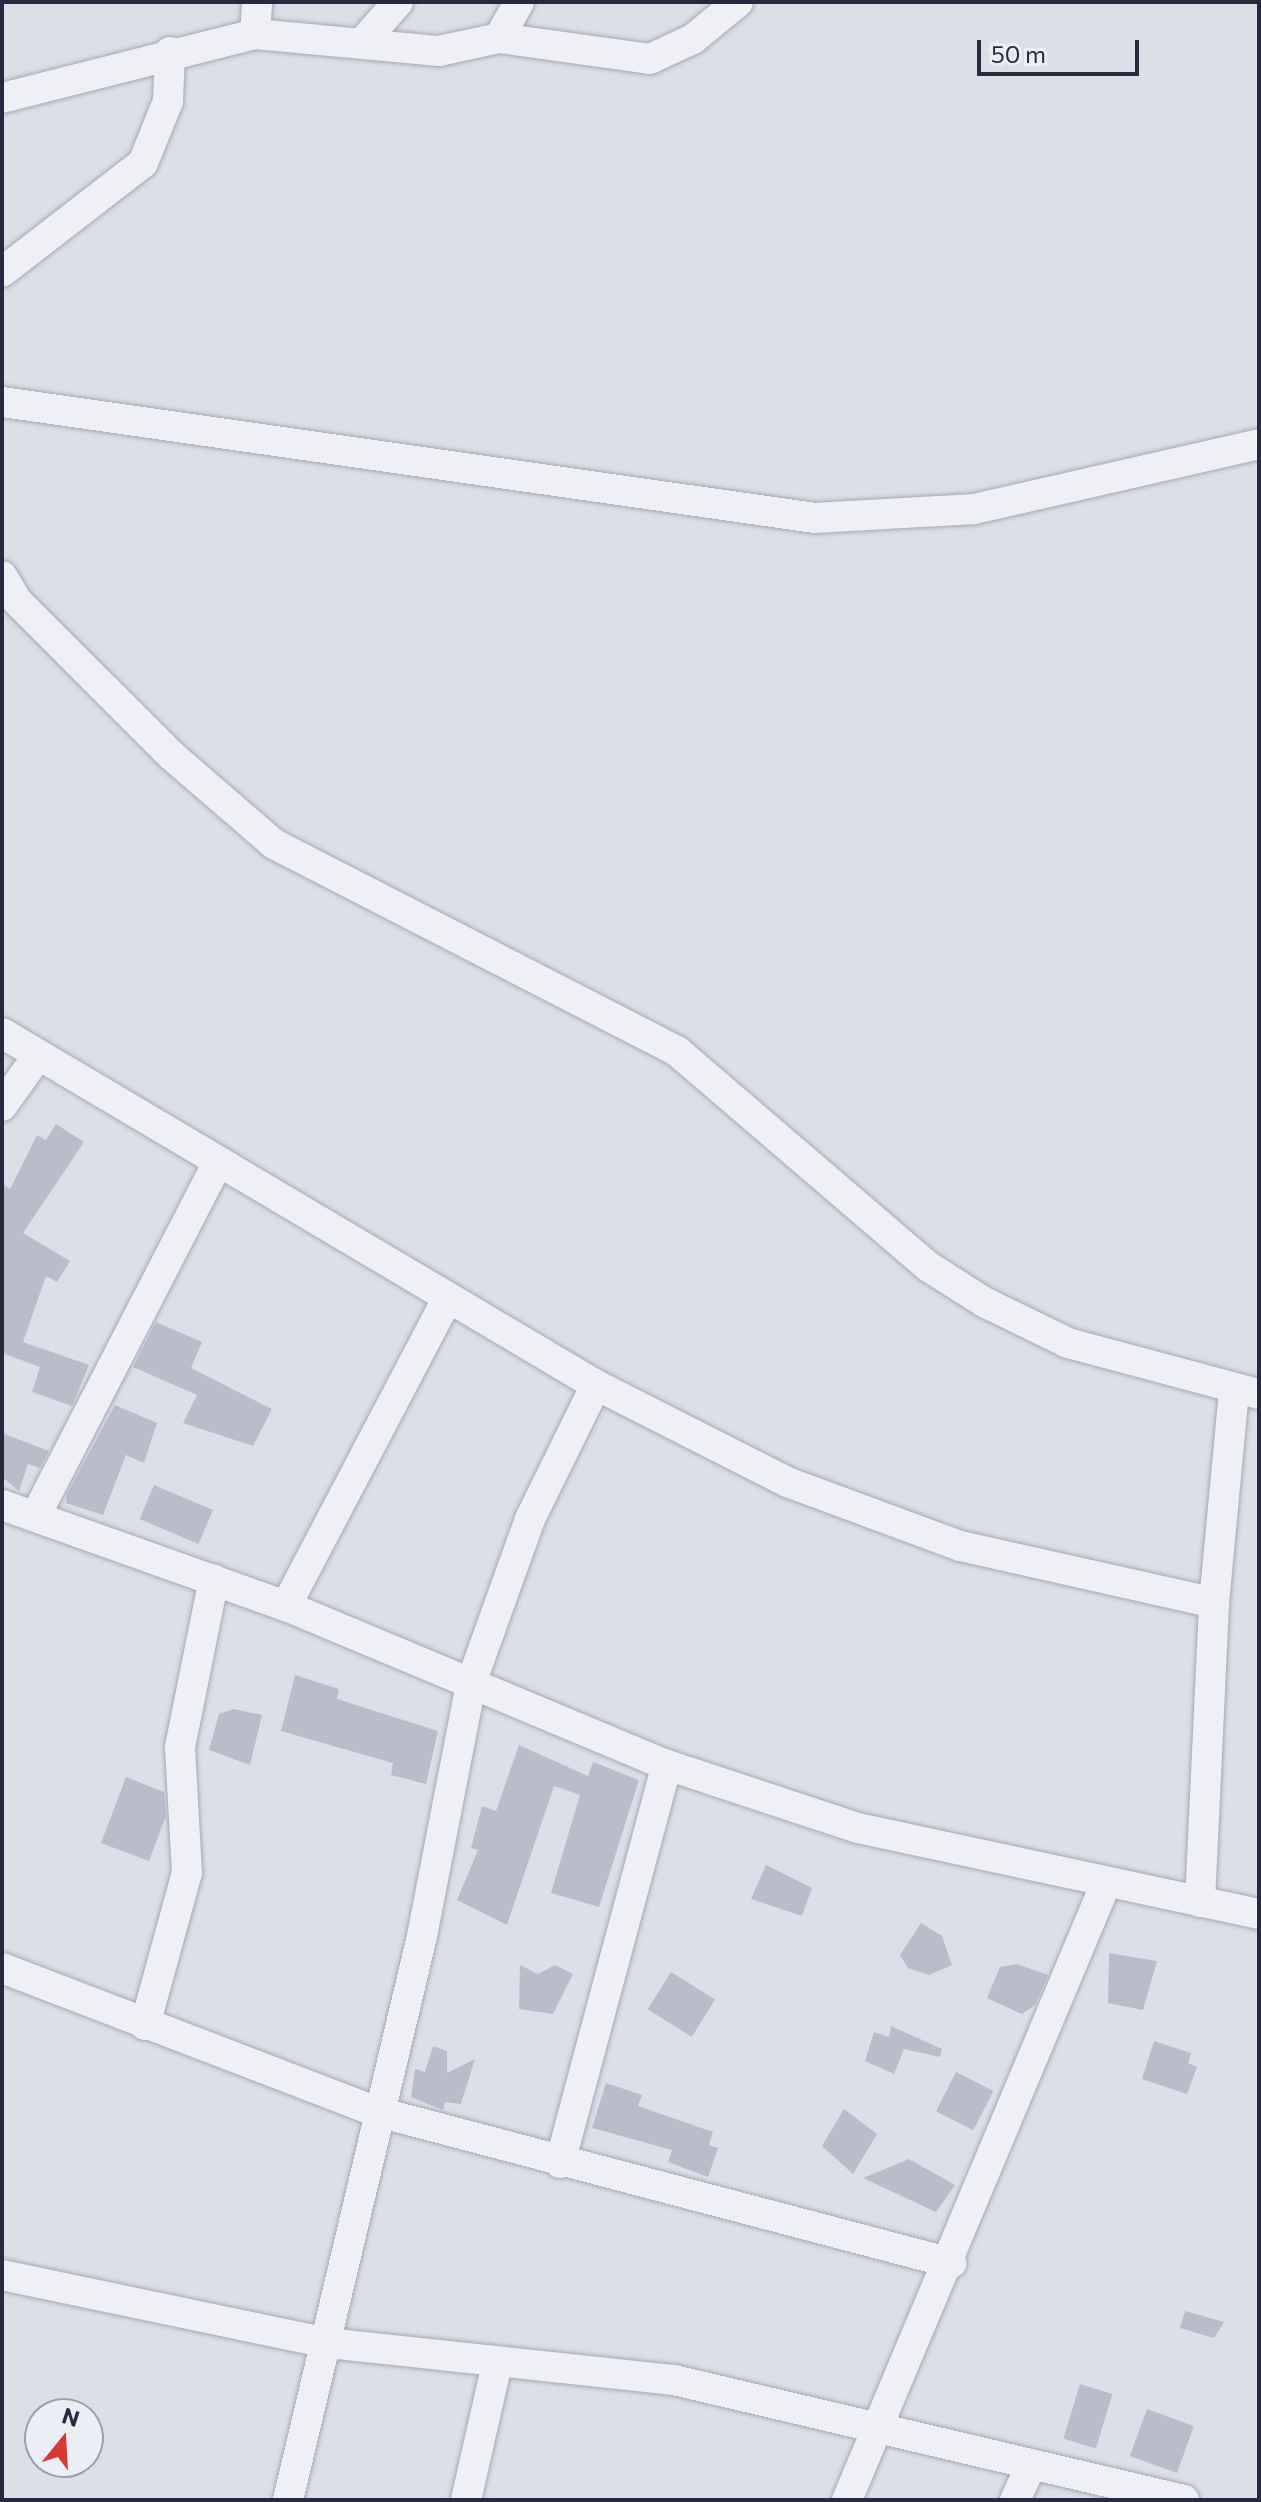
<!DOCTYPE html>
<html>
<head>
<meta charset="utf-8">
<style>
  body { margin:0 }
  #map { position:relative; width:1261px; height:2502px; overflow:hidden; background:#dcdfe7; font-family:Commissioner,sans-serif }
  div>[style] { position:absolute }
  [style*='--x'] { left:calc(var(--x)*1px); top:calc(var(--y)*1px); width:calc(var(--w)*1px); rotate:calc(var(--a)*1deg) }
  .building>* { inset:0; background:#b9bdcb; transform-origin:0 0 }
  .roads { filter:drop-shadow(0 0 2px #a5a9b5) drop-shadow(0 0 2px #a5a9b5) }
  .minor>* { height:30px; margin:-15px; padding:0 15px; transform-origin:15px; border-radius:15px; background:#eff0f6 }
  span { translate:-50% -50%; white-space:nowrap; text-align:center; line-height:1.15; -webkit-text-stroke:6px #ebeef5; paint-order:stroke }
  .frame { position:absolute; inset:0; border:4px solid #252a3f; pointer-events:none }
  .north { position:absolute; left:24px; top:2398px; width:80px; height:80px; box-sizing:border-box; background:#ebeef5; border:2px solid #9ca0ac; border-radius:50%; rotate:18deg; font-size:22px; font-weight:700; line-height:32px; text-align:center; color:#252a3f }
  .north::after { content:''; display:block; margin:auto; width:28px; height:36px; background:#d73937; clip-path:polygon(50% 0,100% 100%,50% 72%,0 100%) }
  .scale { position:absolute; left:977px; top:40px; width:162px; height:36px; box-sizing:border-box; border:4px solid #252a3f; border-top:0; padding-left:10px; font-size:24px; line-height:28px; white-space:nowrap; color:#252a3f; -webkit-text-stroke:6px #ebeef5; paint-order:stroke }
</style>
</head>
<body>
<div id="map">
  <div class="building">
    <div style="clip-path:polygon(56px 1124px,84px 1142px,23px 1233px,70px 1261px,57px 1282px,46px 1276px,23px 1342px,89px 1365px,72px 1406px,32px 1392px,40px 1367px,2px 1353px,2px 1184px,10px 1189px,37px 1135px,46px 1140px)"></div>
    <div style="clip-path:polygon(156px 1322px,202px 1342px,191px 1368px,272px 1409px,253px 1446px,183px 1423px,197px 1395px,133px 1367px)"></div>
    <div style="clip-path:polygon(115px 1405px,157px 1423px,144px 1463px,126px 1455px,103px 1515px,66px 1503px,67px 1494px)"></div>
    <div style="clip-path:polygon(2px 1433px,49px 1451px,40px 1468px,28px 1464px,19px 1491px,2px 1477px)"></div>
    <div style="left:154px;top:1485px;width:64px;height:37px;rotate:23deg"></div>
    <div style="clip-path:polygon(295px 1675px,339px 1689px,337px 1699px,438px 1731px,426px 1784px,391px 1775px,393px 1763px,281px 1731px)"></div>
    <div style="clip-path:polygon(234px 1709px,262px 1715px,250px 1765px,209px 1750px,219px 1714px)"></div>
    <div style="clip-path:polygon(519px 1745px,588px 1776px,593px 1762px,639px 1780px,599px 1907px,551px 1893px,580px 1795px,554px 1786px,507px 1925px,457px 1900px,478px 1850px,471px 1848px,482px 1806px,496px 1811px)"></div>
    <div style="clip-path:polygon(126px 1777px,164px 1792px,166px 1816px,149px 1861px,101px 1843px)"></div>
    <div style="clip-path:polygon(766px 1865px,812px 1888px,802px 1916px,751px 1899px)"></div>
    <div style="clip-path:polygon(921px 1923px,942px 1936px,952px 1965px,929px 1975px,908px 1968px,900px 1955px)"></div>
    <div style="clip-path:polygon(1109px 1953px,1157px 1961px,1143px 2010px,1108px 2003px)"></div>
    <div style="clip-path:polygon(1017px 1964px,1048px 1975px,1035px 2005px,1022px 2014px,987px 1998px,1000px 1967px)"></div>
    <div style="clip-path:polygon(520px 1965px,538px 1974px,555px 1965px,573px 1974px,553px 2014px,519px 2009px)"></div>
    <div style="left:671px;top:1972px;width:52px;height:44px;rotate:32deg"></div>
    <div style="clip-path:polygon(891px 2026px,942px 2049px,940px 2057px,904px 2049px,894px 2074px,865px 2061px,874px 2032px,889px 2037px)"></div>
    <div style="clip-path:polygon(1154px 2041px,1191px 2053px,1188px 2063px,1197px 2067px,1187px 2094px,1142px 2079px)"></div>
    <div style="clip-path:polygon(433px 2046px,447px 2051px,447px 2073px,475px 2059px,461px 2104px,445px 2102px,443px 2110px,411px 2097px,415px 2069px,425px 2072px)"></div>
    <div style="left:956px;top:2072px;width:42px;height:44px;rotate:27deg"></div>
    <div style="clip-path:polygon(606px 2083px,642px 2095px,638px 2106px,713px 2132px,709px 2145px,718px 2148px,708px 2177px,668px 2162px,672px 2150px,592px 2128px)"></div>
    <div style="clip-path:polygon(844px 2109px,877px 2134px,853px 2174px,822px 2146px)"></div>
    <div style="clip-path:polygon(909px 2159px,955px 2185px,936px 2212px,863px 2178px)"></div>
    <div style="clip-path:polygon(1185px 2311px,1224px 2322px,1214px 2338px,1180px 2328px)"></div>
    <div style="left:1080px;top:2384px;width:34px;height:57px;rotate:17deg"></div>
    <div style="left:1147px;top:2409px;width:50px;height:50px;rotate:20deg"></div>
  </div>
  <div class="roads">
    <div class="minor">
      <div style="--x:255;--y:34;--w:32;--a:-86"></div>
      <div style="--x:499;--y:38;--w:41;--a:-60.9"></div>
      <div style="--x:363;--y:42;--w:53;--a:-48.8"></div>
      <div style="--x:2;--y:98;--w:261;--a:-14.2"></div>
      <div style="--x:255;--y:34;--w:185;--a:5.3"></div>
      <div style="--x:439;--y:51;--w:61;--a:-12.2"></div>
      <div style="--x:499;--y:38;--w:152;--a:7.9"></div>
      <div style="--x:650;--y:59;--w:47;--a:-24.9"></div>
      <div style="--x:693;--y:39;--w:58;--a:-39.4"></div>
      <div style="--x:2;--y:272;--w:178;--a:-37.7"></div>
      <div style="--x:143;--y:163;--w:67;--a:-68"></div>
      <div style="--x:168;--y:101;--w:49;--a:-87.7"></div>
      <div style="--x:2;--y:402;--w:821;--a:8.12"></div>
      <div style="--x:815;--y:518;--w:159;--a:-3.2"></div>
      <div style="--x:974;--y:509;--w:292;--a:-12.8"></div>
      <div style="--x:2;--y:576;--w:29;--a:59"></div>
      <div style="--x:17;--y:601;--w:219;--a:45"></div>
      <div style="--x:172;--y:756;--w:135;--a:40.8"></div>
      <div style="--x:274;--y:844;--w:454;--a:27.2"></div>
      <div style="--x:678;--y:1052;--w:330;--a:40.6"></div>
      <div style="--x:929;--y:1267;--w:65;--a:32.5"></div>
      <div style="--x:984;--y:1302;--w:93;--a:26"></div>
      <div style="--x:1068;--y:1343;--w:198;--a:15"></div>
      <div style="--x:2;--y:1033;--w:690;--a:30.65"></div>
      <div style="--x:596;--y:1385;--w:214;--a:26.9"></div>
      <div style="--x:787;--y:1482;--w:184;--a:20.3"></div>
      <div style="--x:960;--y:1546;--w:260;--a:12.6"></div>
      <div style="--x:2;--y:1106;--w:60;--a:-54.5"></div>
      <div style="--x:2;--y:1505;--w:301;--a:19.6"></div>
      <div style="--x:286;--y:1606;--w:413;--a:22.7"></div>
      <div style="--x:667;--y:1765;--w:201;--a:18.3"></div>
      <div style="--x:858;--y:1828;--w:410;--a:12.1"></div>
      <div style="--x:36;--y:1515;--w:393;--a:-62.7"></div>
      <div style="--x:286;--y:1606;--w:347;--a:-62.3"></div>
      <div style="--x:1200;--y:1902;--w:299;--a:-87.3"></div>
      <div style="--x:1214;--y:1603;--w:212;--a:-84.6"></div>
      <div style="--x:2;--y:1968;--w:403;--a:21"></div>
      <div style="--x:378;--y:2112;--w:593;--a:14.76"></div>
      <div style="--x:145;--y:2025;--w:158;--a:-74.6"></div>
      <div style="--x:187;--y:1873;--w:126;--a:-93.2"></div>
      <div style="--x:180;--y:1747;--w:171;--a:-78.6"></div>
      <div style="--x:560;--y:2163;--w:412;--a:-75"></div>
      <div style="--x:2;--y:2275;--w:332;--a:11.8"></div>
      <div style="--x:327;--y:2343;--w:349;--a:6.1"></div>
      <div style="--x:674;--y:2380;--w:524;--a:13.24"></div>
      <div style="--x:288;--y:2500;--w:580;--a:-76.63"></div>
      <div style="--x:422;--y:1936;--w:258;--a:-79"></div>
      <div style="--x:471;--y:1683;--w:174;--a:-70.2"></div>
      <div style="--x:530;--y:1519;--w:149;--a:-63.8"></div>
      <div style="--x:466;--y:2500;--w:140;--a:-77.2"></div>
      <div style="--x:847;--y:2500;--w:669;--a:-67.23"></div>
      <div style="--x:1015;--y:2500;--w:38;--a:-65"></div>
    </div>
  </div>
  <div class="frame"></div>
  <div class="north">N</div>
  <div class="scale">50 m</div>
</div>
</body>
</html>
